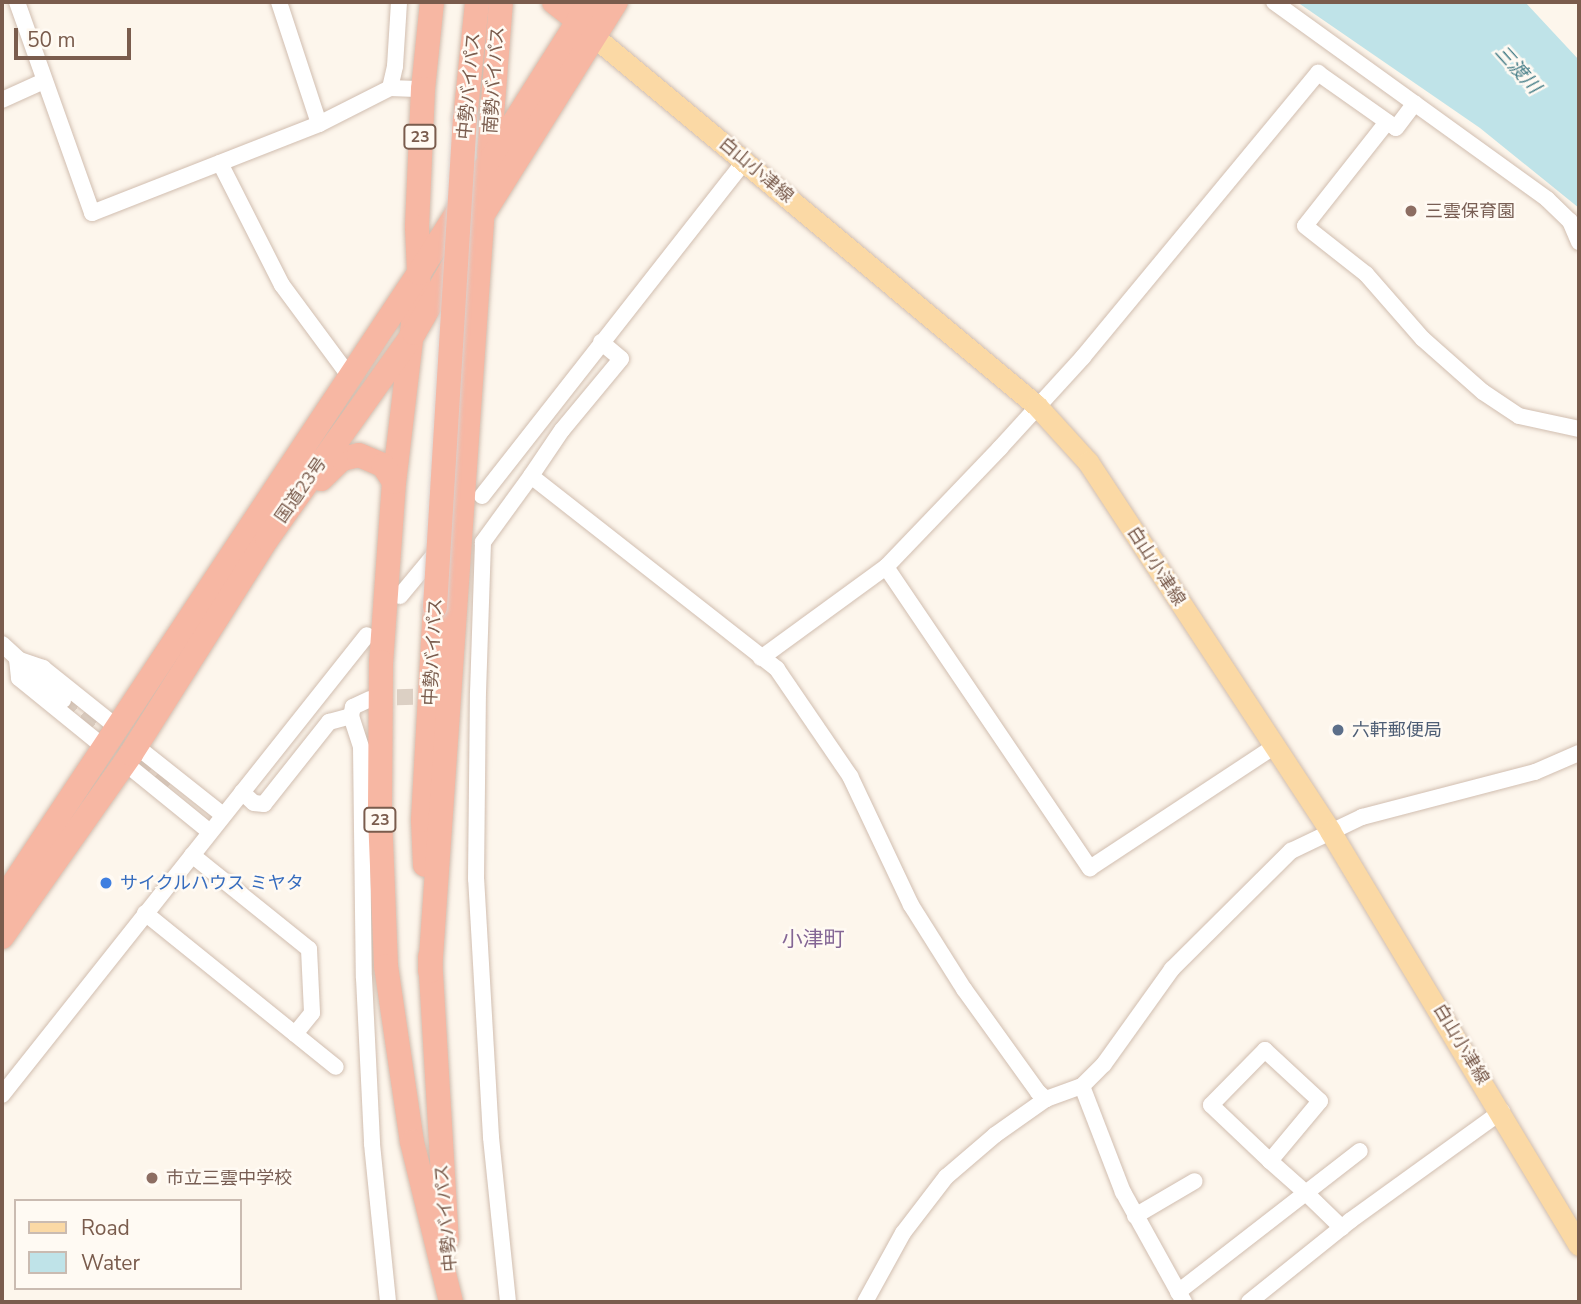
<!DOCTYPE html>
<html>
<head>
<meta charset="utf-8">
<style>
  body { margin:0 }
  #map { position:relative; width:1581px; height:1304px; overflow:hidden; background:#fdf6ec; font-family:"Nunito Sans","Noto Sans JP",sans-serif }
  div>[style] { position:absolute }
  [style*='--x'] { left:calc(var(--x)*1px); top:calc(var(--y)*1px); width:calc(var(--w)*1px); rotate:calc(var(--a)*1deg) }
  .water>* { inset:0; background:#bfe3e8 }
  .minor-tunnel>* { height:16px; margin-top:-8px; transform-origin:0; background:repeating-linear-gradient(90deg,#dcd0c4 0 16px,transparent 0 24px) }
  .roads { filter:drop-shadow(0 0 2px #d1beb0) drop-shadow(0 0 2px #d1beb0) }
  .minor>* { height:16px; margin:-8px; padding:0 8px; transform-origin:8px; border-radius:8px; background:#fff }
  .major>* { height:21px; margin:-10.5px; padding:0 10.5px; transform-origin:10.5px; border-radius:10.5px; background:#fbd9a5 }
  .highway>* { height:24px; margin:-12px; padding:0 12px; transform-origin:12px; border-radius:12px; background:#f7b7a3 }
  .bridges { filter:drop-shadow(0 0 2px #dad1cd) drop-shadow(0 0 2px #dad1cd) }
  .highway-bridge>* { height:24px; margin:-12px; padding:0 12px; transform-origin:12px; border-radius:12px; background:#f7b7a3 }
  .dots>* { width:19px; height:19px; translate:-50% -50%; box-sizing:border-box; border:4px solid #fffaf3; border-radius:50% }
  span { translate:-50% -50%; white-space:nowrap; text-align:center; line-height:1.15; -webkit-text-stroke:5px #fffaf3; paint-order:stroke }
  .shield-label span { padding:2px 5px; background:#fffaf3; border:2px solid; border-radius:5px; -webkit-text-stroke-width:0 }
  .shield-label { font-size:16px; color:#7a5c4d; font-weight:700 }
  .street-label { font-size:18px; color:#7a5c4d }
  .education-label { font-size:18px; color:#785e54 }
  .left { translate:0 -50%; text-align:left }
  .service-label { font-size:18px; color:#4e5e75 }
  .shop-label { font-size:18px; color:#366cbe }
  .water-label { font-size:19px; color:#437c86; font-style:italic }
  .quarter-label { font-size:21px; color:#846695 }
  .frame { position:absolute; inset:0; border:4px solid #7a5c4d; pointer-events:none }
  .legend { position:absolute; left:14px; top:1199px; width:228px; height:91px; box-sizing:border-box; background:#fffaf3; border:2px solid #cabbb1; margin:0; padding:9px 12px; list-style:none; font-size:21px; color:#7a5c4d }
  .legend li { display:flex; align-items:center; gap:14px; height:35px }
  .legend b { width:35px; border:2px solid #cabbb1 }
  .scale { position:absolute; left:14px; top:28px; width:117px; height:32px; box-sizing:border-box; border:4px solid #7a5c4d; border-top:0; padding-left:9px; font-size:21px; line-height:24px; white-space:nowrap; color:#7a5c4d; -webkit-text-stroke:5px #fffaf3; paint-order:stroke }
</style>
</head>
<body>
<div id="map">
  <div class="water">
    <div style="clip-path:polygon(1297px 2px,1525px 2px,1579px 60px,1579px 208px,1480px 128px)"></div>
  </div>
  <div class="minor-tunnel">
    <div style="--x:373;--y:698;--w:65;--a:-1.8"></div>
    <div style="--x:63;--y:700;--w:138;--a:38.5"></div>
  </div>
  <div class="roads">
    <div class="minor">
      <div style="--x:17;--y:2;--w:224;--a:70.4"></div>
      <div style="--x:92;--y:213;--w:244;--a:-21.4"></div>
      <div style="--x:319;--y:124;--w:80;--a:-26.9"></div>
      <div style="--x:390;--y:88;--w:33;--a:2"></div>
      <div style="--x:279;--y:2;--w:128;--a:71.8"></div>
      <div style="--x:1274;--y:2;--w:337;--a:35.8"></div>
      <div style="--x:1547;--y:199;--w:32;--a:44"></div>
      <div style="--x:1570;--y:221;--w:23;--a:67"></div>
      <div style="--x:390;--y:88;--w:23;--a:-77"></div>
      <div style="--x:395;--y:66;--w:64;--a:-86.4"></div>
      <div style="--x:2;--y:100;--w:46;--a:-24.3"></div>
      <div style="--x:1387;--y:122;--w:132;--a:128.3"></div>
      <div style="--x:1305;--y:226;--w:78;--a:38.2"></div>
      <div style="--x:1366;--y:274;--w:86;--a:48.8"></div>
      <div style="--x:1423;--y:339;--w:80;--a:41.5"></div>
      <div style="--x:1483;--y:392;--w:43;--a:33.7"></div>
      <div style="--x:1519;--y:416;--w:61;--a:12.2"></div>
      <div style="--x:220;--y:163;--w:137;--a:63.1"></div>
      <div style="--x:282;--y:285;--w:114;--a:53.5"></div>
      <div style="--x:601;--y:342;--w:26;--a:40"></div>
      <div style="--x:621;--y:359;--w:92;--a:129.7"></div>
      <div style="--x:562;--y:430;--w:55;--a:124"></div>
      <div style="--x:531;--y:476;--w:313;--a:38.1"></div>
      <div style="--x:777;--y:669;--w:130;--a:55.7"></div>
      <div style="--x:850;--y:776;--w:143;--a:64.7"></div>
      <div style="--x:911;--y:905;--w:99;--a:57.8"></div>
      <div style="--x:964;--y:989;--w:127;--a:54.3"></div>
      <div style="--x:1038;--y:1092;--w:11;--a:41"></div>
      <div style="--x:482;--y:496;--w:427;--a:-51.9"></div>
      <div style="--x:886;--y:567;--w:364;--a:55.9"></div>
      <div style="--x:1090;--y:868;--w:222;--a:-33.4"></div>
      <div style="--x:400;--y:596;--w:61;--a:-50.3"></div>
      <div style="--x:2;--y:644;--w:83;--a:42.6"></div>
      <div style="--x:761;--y:658;--w:155;--a:-36.1"></div>
      <div style="--x:886;--y:567;--w:165;--a:-46.2"></div>
      <div style="--x:1000;--y:448;--w:123;--a:-47.6"></div>
      <div style="--x:1083;--y:357;--w:369;--a:-50.4"></div>
      <div style="--x:1318;--y:73;--w:95;--a:35.2"></div>
      <div style="--x:1396;--y:128;--w:31;--a:-53"></div>
      <div style="--x:370;--y:699;--w:19;--a:155"></div>
      <div style="--x:353;--y:707;--w:9;--a:103"></div>
      <div style="--x:351;--y:716;--w:33;--a:72"></div>
      <div style="--x:361;--y:747;--w:231;--a:89.3"></div>
      <div style="--x:364;--y:978;--w:166;--a:87.2"></div>
      <div style="--x:372;--y:1144;--w:159;--a:84.2"></div>
      <div style="--x:136;--y:746;--w:111;--a:38.4"></div>
      <div style="--x:105;--y:748;--w:111;--a:-140.9"></div>
      <div style="--x:19;--y:678;--w:19;--a:-96"></div>
      <div style="--x:17;--y:659;--w:28;--a:19"></div>
      <div style="--x:43;--y:668;--w:96;--a:38.7"></div>
      <div style="--x:125;--y:763;--w:109;--a:39.1"></div>
      <div style="--x:242;--y:792;--w:16;--a:43"></div>
      <div style="--x:254;--y:803;--w:10;--a:6"></div>
      <div style="--x:264;--y:804;--w:105;--a:-51.6"></div>
      <div style="--x:329;--y:722;--w:23;--a:-15"></div>
      <div style="--x:192;--y:855;--w:150;--a:38.8"></div>
      <div style="--x:309;--y:949;--w:64;--a:87.3"></div>
      <div style="--x:312;--y:1013;--w:27;--a:129"></div>
      <div style="--x:145;--y:913;--w:245;--a:38.9"></div>
      <div style="--x:1082;--y:1086;--w:114;--a:68.9"></div>
      <div style="--x:1123;--y:1192;--w:126;--a:61"></div>
      <div style="--x:2;--y:1095;--w:587;--a:-51.57"></div>
      <div style="--x:1270;--y:1161;--w:78;--a:-50.2"></div>
      <div style="--x:1320;--y:1101;--w:75;--a:-137.2"></div>
      <div style="--x:1265;--y:1050;--w:77;--a:134.5"></div>
      <div style="--x:1211;--y:1105;--w:81;--a:43.5"></div>
      <div style="--x:1270;--y:1161;--w:48;--a:41.6"></div>
      <div style="--x:1306;--y:1193;--w:50;--a:44.2"></div>
      <div style="--x:1135;--y:1216;--w:69;--a:-30.3"></div>
      <div style="--x:1178;--y:1292;--w:230;--a:-37.8"></div>
      <div style="--x:508;--y:1302;--w:166;--a:-95.9"></div>
      <div style="--x:491;--y:1137;--w:258;--a:-93.3"></div>
      <div style="--x:476;--y:879;--w:186;--a:-89.4"></div>
      <div style="--x:478;--y:693;--w:151;--a:-88.1"></div>
      <div style="--x:483;--y:542;--w:82;--a:-54"></div>
      <div style="--x:865;--y:1302;--w:79;--a:-61.2"></div>
      <div style="--x:903;--y:1233;--w:71;--a:-52.5"></div>
      <div style="--x:946;--y:1177;--w:65;--a:-40.6"></div>
      <div style="--x:995;--y:1135;--w:62;--a:-35.2"></div>
      <div style="--x:1046;--y:1099;--w:38;--a:-20"></div>
      <div style="--x:1082;--y:1086;--w:31;--a:-45"></div>
      <div style="--x:1104;--y:1064;--w:117;--a:-54.4"></div>
      <div style="--x:1172;--y:969;--w:168;--a:-44.8"></div>
      <div style="--x:1291;--y:851;--w:79;--a:-25.6"></div>
      <div style="--x:1362;--y:817;--w:179;--a:-14.6"></div>
      <div style="--x:1535;--y:772;--w:48;--a:-23.4"></div>
      <div style="--x:1249;--y:1302;--w:131;--a:-38.8"></div>
      <div style="--x:1351;--y:1220;--w:186;--a:-35.8"></div>
    </div>
    <div class="major">
      <div style="--x:584;--y:28;--w:590;--a:39.84"></div>
      <div style="--x:1037;--y:406;--w:76;--a:47.7"></div>
      <div style="--x:1088;--y:462;--w:441;--a:56.7"></div>
      <div style="--x:1330;--y:831;--w:483;--a:59"></div>
    </div>
    <div class="highway">
      <div style="--x:432;--y:2;--w:87;--a:95.9"></div>
      <div style="--x:423;--y:89;--w:138;--a:92.5"></div>
      <div style="--x:417;--y:227;--w:46;--a:87.5"></div>
      <div style="--x:419;--y:273;--w:210;--a:96.8"></div>
      <div style="--x:394;--y:482;--w:180;--a:94.1"></div>
      <div style="--x:381;--y:662;--w:154;--a:90.4"></div>
      <div style="--x:380;--y:816;--w:150;--a:87.7"></div>
      <div style="--x:386;--y:966;--w:178;--a:81.6"></div>
      <div style="--x:412;--y:1142;--w:165;--a:76.3"></div>
      <div style="--x:554;--y:2;--w:31;--a:38"></div>
      <div style="--x:465;--y:119;--w:118;--a:-84.1"></div>
      <div style="--x:489;--y:154;--w:152;--a:-85.5"></div>
      <div style="--x:321;--y:479;--w:29;--a:-44"></div>
      <div style="--x:342;--y:459;--w:17;--a:-13"></div>
      <div style="--x:359;--y:455;--w:26;--a:23"></div>
      <div style="--x:383;--y:465;--w:20;--a:57"></div>
      <div style="--x:425;--y:865;--w:45;--a:-92.5"></div>
      <div style="--x:423;--y:820;--w:213;--a:-86.8"></div>
      <div style="--x:2;--y:901;--w:754;--a:-56.42"></div>
      <div style="--x:419;--y:273;--w:320;--a:-57.7"></div>
      <div style="--x:2;--y:937;--w:224;--a:-54.8"></div>
      <div style="--x:131;--y:754;--w:254;--a:-57.7"></div>
      <div style="--x:267;--y:539;--w:253;--a:-54.5"></div>
      <div style="--x:414;--y:333;--w:138;--a:-59.9"></div>
      <div style="--x:483;--y:214;--w:250;--a:-57.9"></div>
      <div style="--x:430;--y:957;--w:283;--a:86.6"></div>
      <div style="--x:430;--y:971;--w:752;--a:-86.03"></div>
    </div>
  </div>
  <div class="bridges">
    <div class="highway-bridge">
      <div style="--x:435;--y:607;--w:489;--a:-86.5"></div>
    </div>
  </div>
  <div class="dots">
    <div style="left:1411px;top:211px;background:#8d6e63"></div>
    <div style="left:1338px;top:730px;background:#5c6f8a"></div>
    <div style="left:106px;top:883px;background:#3f7fe0"></div>
    <div style="left:152px;top:1178px;background:#8d6e63"></div>
  </div>
  <div class="shield-label">
    <span style="left:420px;top:137px">23</span>
    <span style="left:380px;top:820px">23</span>
  </div>
  <div class="street-label">
    <span style="left:494px;top:80px;rotate:-86deg">南勢バイパス</span>
    <span style="left:469px;top:86px;rotate:-85deg">中勢バイパス</span>
    <span style="left:756px;top:170px;rotate:40deg">白山小津線</span>
    <span style="left:301px;top:490px;rotate:-55deg">国道23号</span>
    <span style="left:1156px;top:566px;rotate:57deg">白山小津線</span>
    <span style="left:433px;top:652px;rotate:-87deg">中勢バイパス</span>
    <span style="left:1461px;top:1044px;rotate:59deg">白山小津線</span>
    <span style="left:446px;top:1218px;rotate:-95deg">中勢バイパス</span>
  </div>
  <div class="education-label">
    <span class="left" style="left:1425px;top:211px">三雲保育園</span>
    <span class="left" style="left:166px;top:1178px">市立三雲中学校</span>
  </div>
  <div class="service-label">
    <span class="left" style="left:1352px;top:730px">六軒郵便局</span>
  </div>
  <div class="shop-label">
    <span class="left" style="left:120px;top:883px">サイクルハウス ミヤタ</span>
  </div>
  <div class="water-label">
    <span style="left:1517px;top:70px;rotate:48deg">三渡川</span>
  </div>
  <div class="quarter-label">
    <span style="left:813px;top:939px">小津町</span>
  </div>
  <div class="frame"></div>
  <ul class="legend">
  <li><b style="height:9px;background:#fbd9a5"></b>Road</li>
  <li><b style="height:19px;background:#bfe3e8"></b>Water</li>
  </ul>
  <div class="scale">50 m</div>
</div>
</body>
</html>
